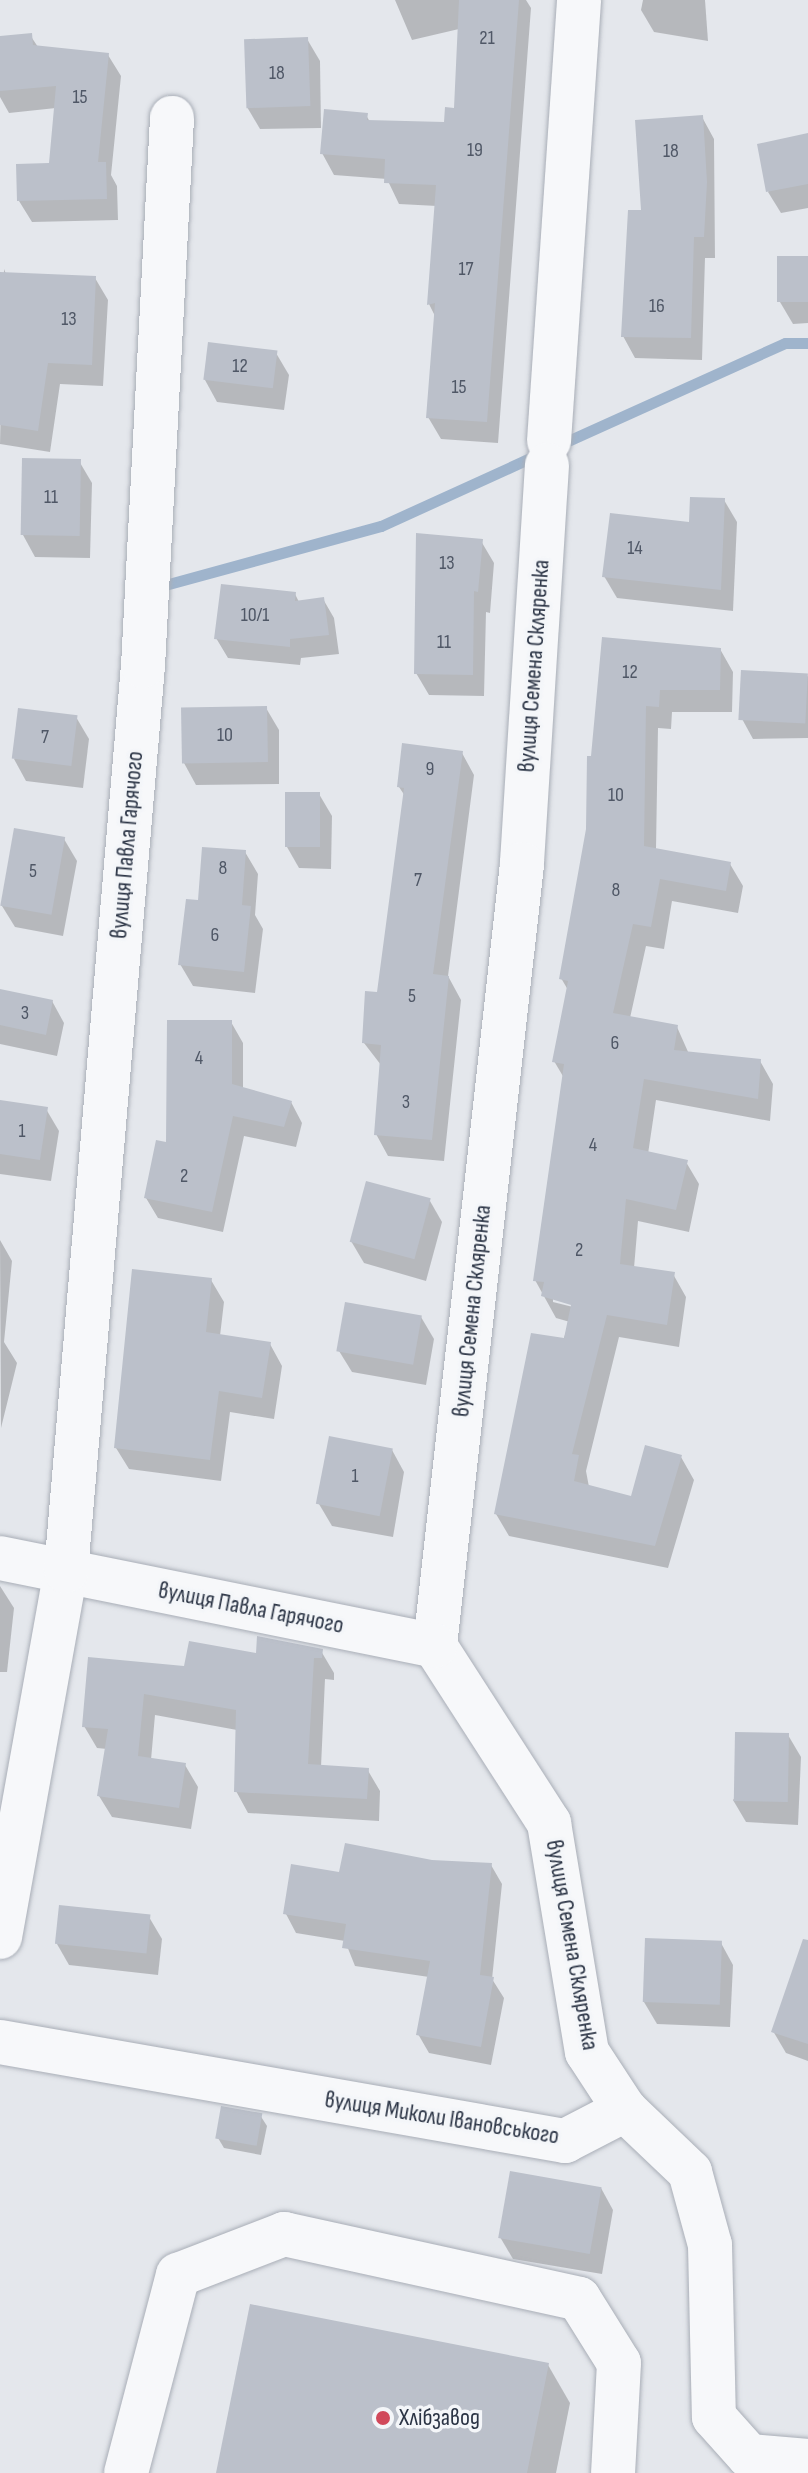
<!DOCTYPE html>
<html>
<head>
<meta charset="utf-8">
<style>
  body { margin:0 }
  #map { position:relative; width:808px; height:2473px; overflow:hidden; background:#e4e7ec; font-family:"Sofia Sans Condensed",sans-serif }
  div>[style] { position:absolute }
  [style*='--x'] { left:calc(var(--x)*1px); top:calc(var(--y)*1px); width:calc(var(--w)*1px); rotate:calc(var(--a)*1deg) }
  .shadow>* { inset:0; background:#0003 }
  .stream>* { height:11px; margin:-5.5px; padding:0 5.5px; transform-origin:5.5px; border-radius:5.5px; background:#9fb4cc }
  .building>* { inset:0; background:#bbc0ca; transform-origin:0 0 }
  .roads { filter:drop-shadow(0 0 2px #a9aeb7) drop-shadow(0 0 2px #a9aeb7) }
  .minor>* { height:44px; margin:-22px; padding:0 22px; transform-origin:22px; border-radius:22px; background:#f7f8fa }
  .dots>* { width:22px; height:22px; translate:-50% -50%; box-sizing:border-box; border:4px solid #f4f6f9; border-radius:50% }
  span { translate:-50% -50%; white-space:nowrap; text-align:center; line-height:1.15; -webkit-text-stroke:7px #f4f6f9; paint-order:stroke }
  .number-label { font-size:20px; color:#4f5766 }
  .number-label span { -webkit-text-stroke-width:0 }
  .street-label { font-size:24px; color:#2b3445 }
  .poi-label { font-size:24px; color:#2b3445 }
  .left { translate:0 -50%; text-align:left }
</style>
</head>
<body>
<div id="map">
  <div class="shadow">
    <div style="clip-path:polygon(395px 0,526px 0,531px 8px,498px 443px,441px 439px,428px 417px,436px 318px,429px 304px,437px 206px,399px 204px,387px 179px,334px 175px,322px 153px,366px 115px,370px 122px,446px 125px,455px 110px,459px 29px,412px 40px)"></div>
    <div style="clip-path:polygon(643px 0,705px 0,708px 41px,654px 32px,641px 10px)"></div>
    <div style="clip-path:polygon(30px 35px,38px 47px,108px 55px,121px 76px,111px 175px,117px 186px,118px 220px,32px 222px,19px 201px,50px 165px,56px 108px,9px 113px,0 97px,0 38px)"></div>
    <div style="clip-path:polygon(307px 39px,320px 61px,321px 128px,260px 129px,247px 107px)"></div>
    <div style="clip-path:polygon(702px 117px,714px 139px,715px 258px,705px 258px,702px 360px,635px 358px,623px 336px,643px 212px)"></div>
    <div style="clip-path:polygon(808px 135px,808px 208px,781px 213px,768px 192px)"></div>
    <div style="clip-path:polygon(808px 258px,808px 323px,793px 324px,780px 302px)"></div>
    <div style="clip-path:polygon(4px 269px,6px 274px,95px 278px,108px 300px,103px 386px,60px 384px,50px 452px,0 444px)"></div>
    <div style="clip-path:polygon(276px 353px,289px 375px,284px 410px,217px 402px,205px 380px)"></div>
    <div style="clip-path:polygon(79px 461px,92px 483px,90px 558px,35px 557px,23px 535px)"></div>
    <div style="clip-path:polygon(724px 500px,737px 522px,733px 611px,617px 598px,604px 576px)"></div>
    <div style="clip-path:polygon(417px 535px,481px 541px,494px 563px,490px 613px,486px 612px,484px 696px,429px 695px,416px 673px)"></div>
    <div style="clip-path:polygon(295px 594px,299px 602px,323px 599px,334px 618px,339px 654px,301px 658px,300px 665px,228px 658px,216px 638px)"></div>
    <div style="clip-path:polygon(evenodd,604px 639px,720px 649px,733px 672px,732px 712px,672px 712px,671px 729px,658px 728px,656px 850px,730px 864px,743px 886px,738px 913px,672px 901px,664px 949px,646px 946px,630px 1018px,677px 1027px,689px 1054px,760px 1061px,773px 1084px,770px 1121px,656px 1100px,648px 1154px,686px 1162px,699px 1184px,689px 1232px,638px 1221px,634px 1268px,673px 1274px,686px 1297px,679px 1347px,619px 1337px,586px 1471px,589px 1487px,632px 1498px,681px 1457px,694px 1480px,668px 1568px,509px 1536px,496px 1514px,570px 1322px,556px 1318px,535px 1280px,564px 1078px,554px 1061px,568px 990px,561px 978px,588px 829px,604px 639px,553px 1297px,582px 1305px,581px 1309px,553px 1302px,553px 1297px)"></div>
    <div style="clip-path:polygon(808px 676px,808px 738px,753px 739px,741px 717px)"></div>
    <div style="clip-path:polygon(266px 708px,279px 730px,279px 784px,196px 785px,184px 763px)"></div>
    <div style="clip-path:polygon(76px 717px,89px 739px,83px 788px,26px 781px,14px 759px)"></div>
    <div style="clip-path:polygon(462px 753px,474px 775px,448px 976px,461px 1000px,444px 1161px,388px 1156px,376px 1134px,381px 1065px,364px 1043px,379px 994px,405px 796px,399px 787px)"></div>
    <div style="clip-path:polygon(319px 794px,332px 816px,331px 869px,299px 868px,287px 847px)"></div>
    <div style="clip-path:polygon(64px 839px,77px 861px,63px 936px,15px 927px,2px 906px)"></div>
    <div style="clip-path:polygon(245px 852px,258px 874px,255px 915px,263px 929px,255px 993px,193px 986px,180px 964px,200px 902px)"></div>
    <div style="clip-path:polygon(0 991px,52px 1001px,64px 1023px,57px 1056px,0 1044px)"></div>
    <div style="clip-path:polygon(231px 1022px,243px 1043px,243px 1089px,291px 1102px,302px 1123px,296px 1147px,244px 1136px,223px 1232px,158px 1218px,146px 1198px)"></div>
    <div style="clip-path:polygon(0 1102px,46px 1109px,59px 1131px,51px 1181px,0 1174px)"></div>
    <div style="clip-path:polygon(430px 1201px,442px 1222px,426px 1281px,364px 1263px,351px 1241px)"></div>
    <div style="clip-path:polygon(0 1240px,12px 1261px,4px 1342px,17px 1363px,1px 1428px)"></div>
    <div style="clip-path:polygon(211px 1280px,224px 1302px,220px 1336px,270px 1344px,282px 1366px,274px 1419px,230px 1412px,221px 1481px,129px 1469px,116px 1448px)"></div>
    <div style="clip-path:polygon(421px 1317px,434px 1339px,426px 1385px,352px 1372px,339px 1351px)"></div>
    <div style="clip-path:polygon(392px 1450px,404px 1472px,393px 1537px,332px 1526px,319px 1504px)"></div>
    <div style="clip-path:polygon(0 1586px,14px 1608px,7px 1672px,0 1672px)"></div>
    <div style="clip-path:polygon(321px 1651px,334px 1673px,334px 1680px,325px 1679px,321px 1767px,367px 1769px,380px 1791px,379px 1821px,248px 1813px,236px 1791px,237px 1730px,155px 1715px,151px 1760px,185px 1765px,198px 1787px,191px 1829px,112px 1817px,99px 1796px,107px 1749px,97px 1748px,84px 1726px,186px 1668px)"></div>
    <div style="clip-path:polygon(788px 1735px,801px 1757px,798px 1825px,746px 1822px,733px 1800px)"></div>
    <div style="clip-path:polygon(431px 1862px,491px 1865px,502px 1884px,492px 1979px,504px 1998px,491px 2065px,429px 2053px,418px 2034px,429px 1977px,355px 1966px,345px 1941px,296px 1933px,286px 1914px)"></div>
    <div style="clip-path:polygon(149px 1917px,162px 1939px,158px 1975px,69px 1965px,57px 1944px)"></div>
    <div style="clip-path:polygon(721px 1943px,733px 1965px,730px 2027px,657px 2024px,644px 2002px)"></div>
    <div style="clip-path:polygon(808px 1993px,808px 2061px,786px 2053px,773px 2031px)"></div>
    <div style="clip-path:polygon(260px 2115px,267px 2126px,261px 2155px,224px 2148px,218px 2138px)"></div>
    <div style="clip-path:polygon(601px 2188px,613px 2210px,602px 2274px,513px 2259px,500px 2237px)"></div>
    <div style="clip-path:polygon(548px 2365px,570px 2403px,556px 2473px,218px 2473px)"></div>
  </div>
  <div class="stream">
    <div style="--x:559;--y:445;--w:248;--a:-24.3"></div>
    <div style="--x:785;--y:343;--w:23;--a:0"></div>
    <div style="--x:165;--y:585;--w:224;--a:-15.3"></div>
    <div style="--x:381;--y:526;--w:174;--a:-24.5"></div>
  </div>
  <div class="building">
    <div style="clip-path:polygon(459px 0,519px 0,487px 422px,426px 418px,435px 303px,427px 305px,436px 185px,384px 183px,385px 159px,320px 154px,324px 109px,368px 113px,367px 120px,444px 122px,445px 107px,454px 108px)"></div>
    <div style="clip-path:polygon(32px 33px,33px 45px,109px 53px,98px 162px,106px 162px,107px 199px,17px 201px,16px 164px,49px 163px,56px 86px,0 91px,0 36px)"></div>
    <div style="left:308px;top:37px;width:69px;height:64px;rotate:88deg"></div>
    <div style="clip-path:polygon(703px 115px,707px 182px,704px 237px,694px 237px,691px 338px,621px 337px,628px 210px,641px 210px,635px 120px)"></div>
    <div style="clip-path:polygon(808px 133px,808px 184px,766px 192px,757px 144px)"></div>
    <div style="left:808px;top:256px;width:46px;height:31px;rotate:90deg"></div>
    <div style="clip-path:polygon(0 272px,96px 276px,92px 365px,48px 363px,38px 431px,0 425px)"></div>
    <div style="left:208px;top:342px;width:70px;height:38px;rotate:7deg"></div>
    <div style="left:22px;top:458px;width:59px;height:77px;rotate:1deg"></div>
    <div style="clip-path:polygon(690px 497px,725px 498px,721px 590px,602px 577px,610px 513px,689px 522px)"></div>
    <div style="clip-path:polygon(416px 533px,483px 539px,478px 592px,474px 591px,473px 675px,414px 674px)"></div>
    <div style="clip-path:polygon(221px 584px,296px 592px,295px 601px,324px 597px,329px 635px,290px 639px,290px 647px,214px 639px)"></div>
    <div style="clip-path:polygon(602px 637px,721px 648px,720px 690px,660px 690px,659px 707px,646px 706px,644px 846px,731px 862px,726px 891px,660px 879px,651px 927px,633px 924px,613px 1013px,678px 1025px,674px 1050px,761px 1059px,758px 1099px,644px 1079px,633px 1148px,688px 1160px,676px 1210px,626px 1199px,620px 1264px,675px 1272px,667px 1325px,607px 1315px,572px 1454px,579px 1455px,574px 1481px,631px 1496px,645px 1445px,682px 1455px,655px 1546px,494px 1514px,531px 1333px,564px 1338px,571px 1305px,541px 1296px,544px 1282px,533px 1281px,564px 1064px,552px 1062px,568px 981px,559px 979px,586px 829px,587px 756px,591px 756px)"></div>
    <div style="left:741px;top:670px;width:67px;height:50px;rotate:3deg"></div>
    <div style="left:267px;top:706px;width:56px;height:86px;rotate:89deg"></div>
    <div style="left:18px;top:708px;width:60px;height:51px;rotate:7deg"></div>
    <div style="clip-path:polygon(402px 743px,463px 751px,433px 974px,449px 976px,432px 1140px,374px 1135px,381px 1045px,362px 1043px,365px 991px,377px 992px,404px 788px,397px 787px)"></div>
    <div style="left:285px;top:792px;width:35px;height:55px"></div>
    <div style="left:14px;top:828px;width:52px;height:79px;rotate:10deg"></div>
    <div style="clip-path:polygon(202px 847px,246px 850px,242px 905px,251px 906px,244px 972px,178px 965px,186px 899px,198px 900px)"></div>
    <div style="clip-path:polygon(0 989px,53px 1000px,46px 1035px,0 1025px)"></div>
    <div style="clip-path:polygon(167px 1020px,232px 1020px,232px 1084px,292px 1101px,284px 1127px,233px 1116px,212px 1212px,144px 1198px,156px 1140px,166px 1142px)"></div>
    <div style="clip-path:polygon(0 1100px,48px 1107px,40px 1160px,0 1154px)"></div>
    <div style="left:366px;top:1181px;width:67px;height:63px;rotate:15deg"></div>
    <div style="clip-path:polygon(132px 1269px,212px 1278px,206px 1332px,271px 1342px,262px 1398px,219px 1391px,210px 1460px,114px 1448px)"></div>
    <div style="left:345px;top:1302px;width:78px;height:50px;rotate:10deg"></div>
    <div style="left:329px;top:1436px;width:65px;height:69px;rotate:11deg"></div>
    <div style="clip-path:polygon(257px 1636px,323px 1649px,322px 1658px,314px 1658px,308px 1764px,369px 1768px,367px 1799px,234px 1792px,236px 1710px,144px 1694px,138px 1756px,186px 1763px,179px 1808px,97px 1796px,108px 1729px,82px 1727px,88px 1657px,184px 1666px,189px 1641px,256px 1653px)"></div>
    <div style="left:735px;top:1732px;width:54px;height:69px;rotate:1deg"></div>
    <div style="clip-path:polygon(345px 1843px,432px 1860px,492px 1863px,480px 1975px,494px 1977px,481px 2047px,416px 2035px,430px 1961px,342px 1948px,346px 1924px,283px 1914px,291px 1864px,339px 1872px)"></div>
    <div style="left:59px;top:1905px;width:92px;height:39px;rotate:6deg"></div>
    <div style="left:645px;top:1938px;width:77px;height:64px;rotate:2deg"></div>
    <div style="clip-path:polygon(803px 1939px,808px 1940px,808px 2044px,771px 2032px)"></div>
    <div style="left:221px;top:2106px;width:42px;height:33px;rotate:10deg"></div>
    <div style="left:510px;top:2171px;width:93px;height:68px;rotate:10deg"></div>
    <div style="clip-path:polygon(250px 2304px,549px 2363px,527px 2473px,216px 2473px)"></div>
  </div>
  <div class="roads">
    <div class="minor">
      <div style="--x:549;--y:441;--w:442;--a:-86.1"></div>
      <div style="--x:547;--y:465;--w:400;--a:93.6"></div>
      <div style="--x:522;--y:864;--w:787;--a:96.35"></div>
      <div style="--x:435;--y:1646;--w:211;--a:57.2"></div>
      <div style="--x:549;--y:1823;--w:232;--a:80.6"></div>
      <div style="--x:587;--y:2052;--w:69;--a:56.8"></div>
      <div style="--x:625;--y:2110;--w:90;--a:43.6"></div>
      <div style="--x:690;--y:2172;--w:76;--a:74.7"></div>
      <div style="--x:710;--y:2245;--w:172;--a:88.7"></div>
      <div style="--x:714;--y:2417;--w:52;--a:48.1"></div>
      <div style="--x:749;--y:2456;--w:59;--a:4.8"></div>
      <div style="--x:0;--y:1558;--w:444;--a:11.4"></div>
      <div style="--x:0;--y:1937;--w:372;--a:-79.8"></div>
      <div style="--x:66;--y:1571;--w:908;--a:-85.14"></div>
      <div style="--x:143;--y:666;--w:549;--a:-86.97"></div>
      <div style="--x:0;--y:2042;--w:574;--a:9.94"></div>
      <div style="--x:565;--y:2141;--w:68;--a:-27.3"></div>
      <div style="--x:126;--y:2473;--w:205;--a:-75.3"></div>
      <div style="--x:178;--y:2275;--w:114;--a:-21.1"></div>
      <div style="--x:284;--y:2234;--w:302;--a:12.4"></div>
      <div style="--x:579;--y:2299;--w:75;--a:58"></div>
      <div style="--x:619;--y:2363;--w:110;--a:93.1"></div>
    </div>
  </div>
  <div class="dots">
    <div style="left:383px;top:2418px;background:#d1495b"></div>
  </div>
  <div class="number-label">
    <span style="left:487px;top:38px">21</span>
    <span style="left:277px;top:73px">18</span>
    <span style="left:80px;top:97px">15</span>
    <span style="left:475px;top:150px">19</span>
    <span style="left:671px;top:151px">18</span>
    <span style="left:466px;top:269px">17</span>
    <span style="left:657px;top:306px">16</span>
    <span style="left:69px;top:319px">13</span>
    <span style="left:240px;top:366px">12</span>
    <span style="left:459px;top:387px">15</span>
    <span style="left:51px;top:497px">11</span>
    <span style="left:635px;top:548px">14</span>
    <span style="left:447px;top:563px">13</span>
    <span style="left:255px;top:615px">10/1</span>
    <span style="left:444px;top:642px">11</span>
    <span style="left:630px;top:672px">12</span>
    <span style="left:225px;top:735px">10</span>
    <span style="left:45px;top:737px">7</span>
    <span style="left:430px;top:769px">9</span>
    <span style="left:616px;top:795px">10</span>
    <span style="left:223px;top:868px">8</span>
    <span style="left:33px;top:871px">5</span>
    <span style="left:418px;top:880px">7</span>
    <span style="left:616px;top:890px">8</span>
    <span style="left:215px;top:935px">6</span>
    <span style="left:412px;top:996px">5</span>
    <span style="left:25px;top:1013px">3</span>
    <span style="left:615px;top:1043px">6</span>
    <span style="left:199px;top:1058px">4</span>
    <span style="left:406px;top:1102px">3</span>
    <span style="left:22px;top:1131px">1</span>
    <span style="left:593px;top:1145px">4</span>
    <span style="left:184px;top:1176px">2</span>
    <span style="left:579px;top:1250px">2</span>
    <span style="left:355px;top:1476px">1</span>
  </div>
  <div class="street-label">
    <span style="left:534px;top:666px;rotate:-86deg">вулиця Семена Скляренка</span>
    <span style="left:127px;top:845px;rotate:-85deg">вулиця Павла Гарячого</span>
    <span style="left:472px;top:1311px;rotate:-84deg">вулиця Семена Скляренка</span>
    <span style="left:251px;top:1608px;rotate:11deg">вулиця Павла Гарячого</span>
    <span style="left:572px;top:1945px;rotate:80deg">вулиця Семена Скляренка</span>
    <span style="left:442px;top:2118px;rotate:9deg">вулиця Миколи Івановського</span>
  </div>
  <div class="poi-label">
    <span class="left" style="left:399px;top:2418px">Хлібзавод</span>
  </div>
</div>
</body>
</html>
